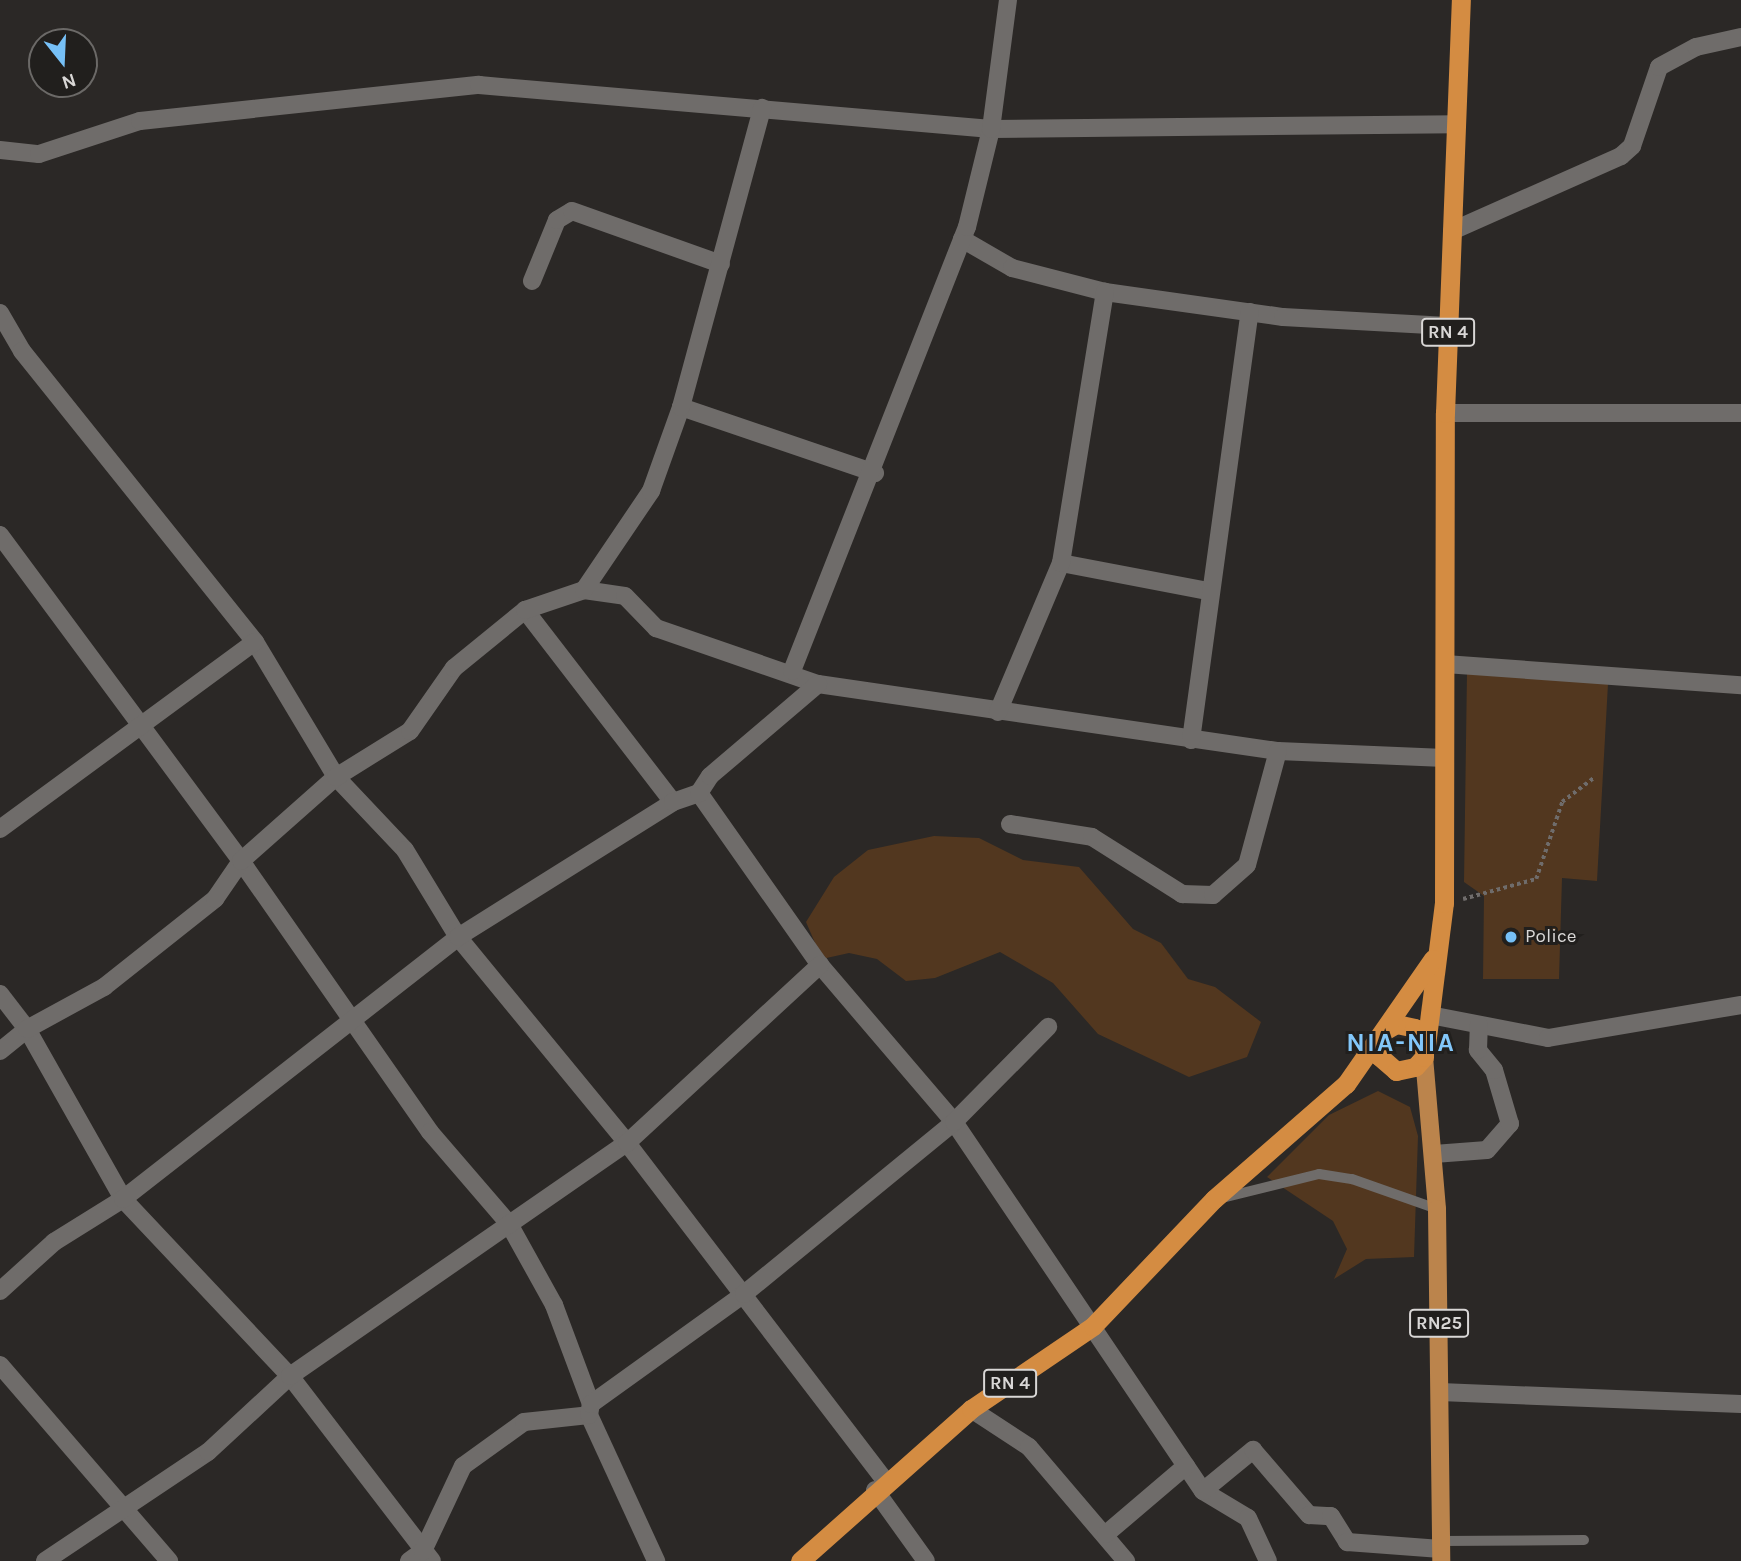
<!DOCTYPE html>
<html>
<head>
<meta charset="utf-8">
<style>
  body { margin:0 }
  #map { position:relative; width:1741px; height:1561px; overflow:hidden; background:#2b2826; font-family:Karla,sans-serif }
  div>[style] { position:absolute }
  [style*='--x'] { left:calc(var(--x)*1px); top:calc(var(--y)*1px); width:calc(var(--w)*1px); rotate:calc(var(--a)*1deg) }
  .green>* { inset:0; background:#52371f }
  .path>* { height:3.5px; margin-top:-1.75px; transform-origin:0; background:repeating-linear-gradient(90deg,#6f6c6b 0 3.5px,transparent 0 7px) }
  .service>* { height:10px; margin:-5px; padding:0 5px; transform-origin:5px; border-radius:5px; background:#6f6c6a }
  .minor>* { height:18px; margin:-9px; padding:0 9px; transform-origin:9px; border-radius:9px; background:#6f6c6a }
  .primary>* { height:18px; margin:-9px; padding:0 9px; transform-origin:9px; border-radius:9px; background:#bb844c }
  .trunk>* { height:19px; margin:-9.5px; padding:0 9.5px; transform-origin:9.5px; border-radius:9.5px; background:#d48c42 }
  .dots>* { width:19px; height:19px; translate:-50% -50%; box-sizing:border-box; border:4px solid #211f1d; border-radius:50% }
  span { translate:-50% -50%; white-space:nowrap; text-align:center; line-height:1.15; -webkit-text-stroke:6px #211f1d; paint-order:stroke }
  .shield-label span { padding:2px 5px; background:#211f1d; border:2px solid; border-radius:5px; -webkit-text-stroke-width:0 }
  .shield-label { font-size:18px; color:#d9d7d6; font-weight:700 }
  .poi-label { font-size:19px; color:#d9d7d6 }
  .left { translate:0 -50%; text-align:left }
  .district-label { font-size:26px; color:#83c7fa; font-weight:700; letter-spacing:2px }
  .north { position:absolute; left:28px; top:28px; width:70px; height:70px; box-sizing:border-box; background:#211f1d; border:2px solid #6b6967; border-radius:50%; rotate:162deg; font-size:19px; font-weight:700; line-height:28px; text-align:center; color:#d9d7d6 }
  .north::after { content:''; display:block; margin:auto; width:24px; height:32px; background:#76c0f7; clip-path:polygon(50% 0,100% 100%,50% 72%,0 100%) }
</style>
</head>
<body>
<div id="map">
  <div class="green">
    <div style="clip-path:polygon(1467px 672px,1608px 684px,1597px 881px,1562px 878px,1559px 979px,1483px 979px,1484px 896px,1464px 882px)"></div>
    <div style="clip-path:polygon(934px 836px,979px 838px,1023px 860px,1079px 867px,1133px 929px,1161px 943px,1188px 979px,1215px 987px,1261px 1022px,1247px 1057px,1189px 1077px,1098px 1034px,1053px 983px,1000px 952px,935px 978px,906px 981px,877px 959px,849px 953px,822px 959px,806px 922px,834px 877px,868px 850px)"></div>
    <div style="clip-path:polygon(1378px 1091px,1410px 1107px,1418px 1136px,1414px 1257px,1366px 1259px,1334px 1279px,1347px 1249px,1333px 1221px,1267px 1177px,1329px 1115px)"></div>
  </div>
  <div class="path">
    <div style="--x:1463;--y:899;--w:76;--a:-15.3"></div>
    <div style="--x:1536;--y:879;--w:81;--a:-71.3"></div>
    <div style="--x:1562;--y:802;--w:41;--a:-37.1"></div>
  </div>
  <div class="service">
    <div style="--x:1218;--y:1199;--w:104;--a:-13.9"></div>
    <div style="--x:1319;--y:1174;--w:33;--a:9"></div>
    <div style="--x:1352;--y:1179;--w:90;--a:19.4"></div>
    <div style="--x:1441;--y:1541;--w:143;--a:-0.4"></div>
  </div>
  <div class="minor">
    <div style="--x:0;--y:150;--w:39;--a:6"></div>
    <div style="--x:39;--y:154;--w:106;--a:-18.1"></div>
    <div style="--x:140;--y:121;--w:341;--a:-6.1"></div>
    <div style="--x:479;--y:85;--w:514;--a:4.91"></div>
    <div style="--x:991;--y:129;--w:465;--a:-0.6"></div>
    <div style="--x:1452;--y:231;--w:185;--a:-23.9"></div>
    <div style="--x:1621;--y:156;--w:15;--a:-42"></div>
    <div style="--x:1632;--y:146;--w:83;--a:-71.1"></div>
    <div style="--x:1659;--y:67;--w:42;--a:-28.4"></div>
    <div style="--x:1696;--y:47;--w:46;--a:-12.5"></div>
    <div style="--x:962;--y:239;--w:58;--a:30.1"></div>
    <div style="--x:1012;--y:268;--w:96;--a:14.5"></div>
    <div style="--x:1105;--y:292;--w:180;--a:8"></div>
    <div style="--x:1283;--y:317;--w:165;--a:3.1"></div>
    <div style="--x:532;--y:281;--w:66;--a:-67.7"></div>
    <div style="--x:557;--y:220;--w:17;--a:-31"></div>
    <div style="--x:572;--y:211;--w:158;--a:19.6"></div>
    <div style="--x:0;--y:313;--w:44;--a:59.9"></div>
    <div style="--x:22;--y:351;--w:373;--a:51.3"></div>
    <div style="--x:255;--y:642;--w:157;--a:59"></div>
    <div style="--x:336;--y:777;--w:100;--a:46.6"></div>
    <div style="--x:405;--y:850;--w:102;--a:58.7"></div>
    <div style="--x:458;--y:937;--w:266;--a:50.6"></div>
    <div style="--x:627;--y:1143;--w:425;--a:52.6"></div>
    <div style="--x:681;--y:407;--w:205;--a:18.8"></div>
    <div style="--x:1445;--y:413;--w:296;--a:0"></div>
    <div style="--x:0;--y:535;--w:405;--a:53.5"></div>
    <div style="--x:241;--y:861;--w:330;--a:55.1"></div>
    <div style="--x:430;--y:1132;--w:121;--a:49.3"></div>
    <div style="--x:509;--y:1224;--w:93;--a:60.9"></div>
    <div style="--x:554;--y:1305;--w:106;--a:69.5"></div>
    <div style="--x:1061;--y:563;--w:150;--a:10.8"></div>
    <div style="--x:584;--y:590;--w:41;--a:8.3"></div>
    <div style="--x:625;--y:596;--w:45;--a:45.9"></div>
    <div style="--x:656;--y:628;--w:171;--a:19.1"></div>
    <div style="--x:818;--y:684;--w:465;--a:8.3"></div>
    <div style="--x:1278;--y:751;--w:167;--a:2.4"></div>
    <div style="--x:525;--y:610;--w:242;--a:52.4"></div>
    <div style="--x:1445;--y:664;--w:297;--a:4.1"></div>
    <div style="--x:792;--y:671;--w:477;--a:-68.5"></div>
    <div style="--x:967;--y:227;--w:101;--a:-76.2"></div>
    <div style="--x:991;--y:129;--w:130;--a:-82.5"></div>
    <div style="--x:998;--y:712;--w:162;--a:-67.1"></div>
    <div style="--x:1061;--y:563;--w:275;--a:-80.8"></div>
    <div style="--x:1191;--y:740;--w:432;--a:-82.2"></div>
    <div style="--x:699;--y:793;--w:210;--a:54.9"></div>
    <div style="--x:820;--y:965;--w:206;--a:49.5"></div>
    <div style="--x:954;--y:1122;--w:445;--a:56"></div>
    <div style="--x:1203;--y:1491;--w:52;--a:31"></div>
    <div style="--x:1248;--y:1518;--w:47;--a:65.1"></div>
    <div style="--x:1010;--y:824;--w:83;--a:9"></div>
    <div style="--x:1092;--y:837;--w:107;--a:32.3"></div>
    <div style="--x:1182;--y:894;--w:31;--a:2"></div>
    <div style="--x:1213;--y:895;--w:45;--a:-41.4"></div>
    <div style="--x:1247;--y:865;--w:118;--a:-74.8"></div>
    <div style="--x:0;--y:829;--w:316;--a:-36.3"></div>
    <div style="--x:0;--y:994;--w:44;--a:52.4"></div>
    <div style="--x:27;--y:1029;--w:195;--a:60.5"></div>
    <div style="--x:123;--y:1199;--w:243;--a:46.7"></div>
    <div style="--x:290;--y:1376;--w:233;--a:52.5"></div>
    <div style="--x:1430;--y:1015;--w:120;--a:11"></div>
    <div style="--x:1548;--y:1038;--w:196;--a:-9.7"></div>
    <div style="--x:0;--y:1051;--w:35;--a:-39"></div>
    <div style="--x:27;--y:1029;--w:88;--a:-28.6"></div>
    <div style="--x:104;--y:987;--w:142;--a:-38.4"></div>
    <div style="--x:215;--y:899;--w:46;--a:-55.6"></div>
    <div style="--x:241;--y:861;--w:127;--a:-41.5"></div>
    <div style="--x:336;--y:777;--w:87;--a:-31.9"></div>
    <div style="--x:410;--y:731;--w:77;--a:-55.1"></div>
    <div style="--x:454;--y:668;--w:92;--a:-39.2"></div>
    <div style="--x:525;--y:610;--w:62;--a:-18.7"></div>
    <div style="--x:584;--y:590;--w:120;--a:-55.9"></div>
    <div style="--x:651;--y:491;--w:89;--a:-70.3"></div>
    <div style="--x:681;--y:407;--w:310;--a:-74.8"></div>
    <div style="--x:1434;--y:1154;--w:53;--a:-4.3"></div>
    <div style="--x:1487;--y:1150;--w:35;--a:-49"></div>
    <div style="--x:1510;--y:1124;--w:56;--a:-106.5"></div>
    <div style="--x:1494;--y:1070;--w:26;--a:-129"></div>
    <div style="--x:1478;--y:1050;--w:25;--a:-88"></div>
    <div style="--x:0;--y:1291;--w:73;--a:-42.2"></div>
    <div style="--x:54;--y:1242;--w:81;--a:-31.9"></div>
    <div style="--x:123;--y:1199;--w:425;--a:-38"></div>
    <div style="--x:458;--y:937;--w:254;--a:-32.1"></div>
    <div style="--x:673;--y:802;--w:28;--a:-19"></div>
    <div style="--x:699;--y:793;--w:20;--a:-57"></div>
    <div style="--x:710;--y:776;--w:142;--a:-40.4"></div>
    <div style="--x:0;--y:1365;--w:259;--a:49.2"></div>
    <div style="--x:1440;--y:1392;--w:301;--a:2.3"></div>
    <div style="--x:971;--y:1409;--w:69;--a:33.2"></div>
    <div style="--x:1029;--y:1447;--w:150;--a:49.6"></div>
    <div style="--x:589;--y:1415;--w:161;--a:65.3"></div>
    <div style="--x:875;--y:1490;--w:87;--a:54.3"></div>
    <div style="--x:1203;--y:1491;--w:65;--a:-39.4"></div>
    <div style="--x:1253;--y:1450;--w:86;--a:49.3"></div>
    <div style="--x:1309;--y:1515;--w:22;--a:3"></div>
    <div style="--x:1331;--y:1516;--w:31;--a:58"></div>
    <div style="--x:1347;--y:1542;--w:94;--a:4.3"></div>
    <div style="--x:1106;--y:1534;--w:105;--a:-40.4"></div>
    <div style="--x:45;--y:1561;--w:196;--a:-33.8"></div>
    <div style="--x:208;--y:1452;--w:112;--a:-42.8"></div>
    <div style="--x:290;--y:1376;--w:410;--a:-34.7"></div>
    <div style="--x:627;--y:1143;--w:263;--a:-42.7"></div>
    <div style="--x:409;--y:1561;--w:17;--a:-36"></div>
    <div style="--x:423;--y:1551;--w:94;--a:-64.8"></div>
    <div style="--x:463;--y:1466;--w:75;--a:-35.8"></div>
    <div style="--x:524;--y:1422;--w:65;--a:-6.1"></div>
    <div style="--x:589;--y:1415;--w:11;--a:-80"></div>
    <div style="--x:591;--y:1404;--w:188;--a:-35.7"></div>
    <div style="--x:744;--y:1294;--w:271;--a:-39.3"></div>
    <div style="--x:954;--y:1122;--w:134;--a:-45.3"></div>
  </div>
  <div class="primary">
    <div style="--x:1424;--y:1057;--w:153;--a:85.1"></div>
    <div style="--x:1437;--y:1209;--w:352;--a:89.3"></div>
  </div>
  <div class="trunk">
    <div style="--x:1378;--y:1042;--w:14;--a:86"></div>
    <div style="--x:1379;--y:1056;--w:23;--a:41"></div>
    <div style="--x:1396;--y:1071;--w:19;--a:-12"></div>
    <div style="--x:1415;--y:1067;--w:13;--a:-48"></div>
    <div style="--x:1424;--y:1057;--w:19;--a:-90"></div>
    <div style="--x:1424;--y:1038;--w:13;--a:-132"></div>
    <div style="--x:1415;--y:1028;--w:19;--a:-168"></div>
    <div style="--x:1396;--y:1024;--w:14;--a:150"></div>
    <div style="--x:1426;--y:1045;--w:143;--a:-82.8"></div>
    <div style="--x:1444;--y:903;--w:490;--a:-89.9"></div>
    <div style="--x:1445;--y:413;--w:413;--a:-87.8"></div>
    <div style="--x:800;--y:1561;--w:229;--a:-41.6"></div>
    <div style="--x:971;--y:1409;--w:148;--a:-34.2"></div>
    <div style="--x:1093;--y:1326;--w:175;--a:-46.4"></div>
    <div style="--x:1214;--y:1199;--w:175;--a:-41.1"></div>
    <div style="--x:1346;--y:1084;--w:152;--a:-55.2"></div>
  </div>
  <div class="dots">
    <div style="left:1511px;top:937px;background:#76c0f7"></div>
  </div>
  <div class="shield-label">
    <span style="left:1448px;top:332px">RN 4</span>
    <span style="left:1439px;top:1323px">RN25</span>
    <span style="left:1010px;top:1383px">RN 4</span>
  </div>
  <div class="poi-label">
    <span class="left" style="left:1525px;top:937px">Police</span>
  </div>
  <div class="district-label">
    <span style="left:1401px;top:1043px">NIA-NIA</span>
  </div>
  <div class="north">N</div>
</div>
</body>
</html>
